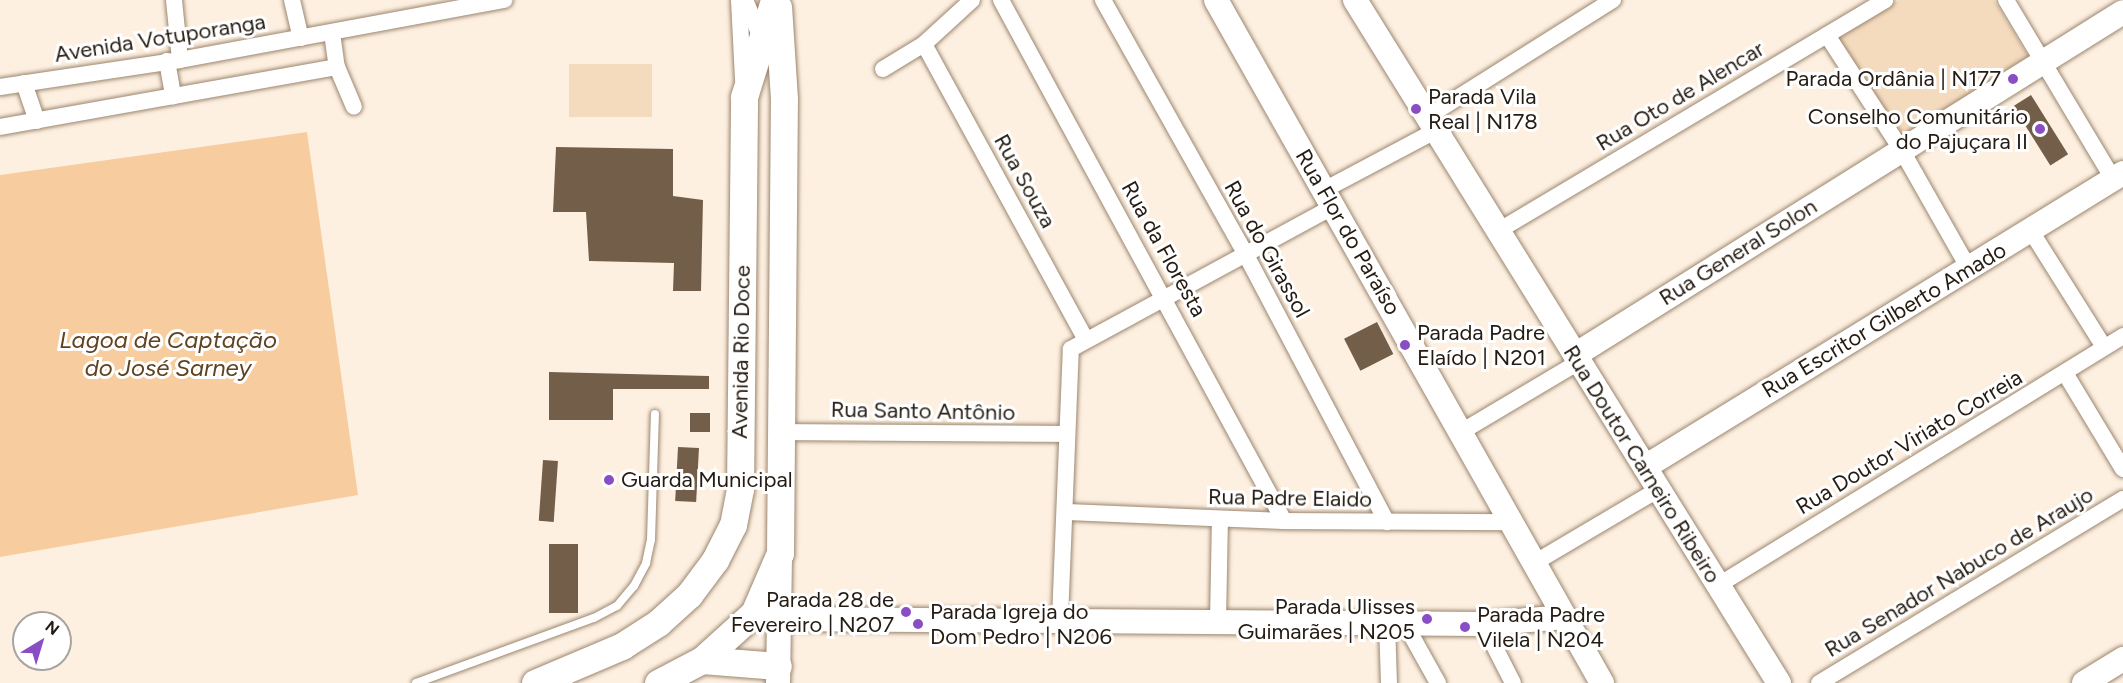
<!DOCTYPE html>
<html>
<head>
<meta charset="utf-8">
<style>
  body { margin:0 }
  #map { position:relative; width:2123px; height:683px; overflow:hidden; background:#fef0e1; font-family:Figtree,sans-serif }
  div>[style] { position:absolute }
  [style*='--x'] { left:calc(var(--x)*1px); top:calc(var(--y)*1px); width:calc(var(--w)*1px); rotate:calc(var(--a)*1deg) }
  .green>* { inset:0; background:#f5dbbe; transform-origin:0 0 }
  .water>* { inset:0; background:#f7cd9f }
  .building>* { inset:0; background:#725e49; transform-origin:0 0 }
  .roads { filter:drop-shadow(0 0 2px #9b866f) drop-shadow(0 0 2px #9b866f) }
  .lane>* { height:8px; margin:-4px; padding:0 4px; transform-origin:4px; border-radius:4px; background:#fff }
  .street>* { height:16px; margin:-8px; padding:0 8px; transform-origin:8px; border-radius:8px; background:#fff }
  .secondary>* { height:24px; margin:-12px; padding:0 12px; transform-origin:12px; border-radius:12px; background:#fff }
  .primary>* { height:27px; margin:-13.5px; padding:0 13.5px; transform-origin:13.5px; border-radius:13.5px; background:#fff }
  .dots>* { width:16px; height:16px; translate:-50% -50%; box-sizing:border-box; border:3px solid #fff; border-radius:50% }
  span { translate:-50% -50%; white-space:nowrap; text-align:center; line-height:1.15; -webkit-text-stroke:6px #fff; paint-order:stroke }
  .street-label { font-size:22px; color:#241b12 }
  .poi-label { font-size:22px; color:#241b12 }
  .right { translate:-100% -50%; text-align:right }
  .left { translate:0 -50%; text-align:left }
  .water-label { font-size:24px; color:#5f4220; font-style:italic }
  .north { position:absolute; left:12px; top:611px; width:60px; height:60px; box-sizing:border-box; background:#fff; border:2px solid #a7a4a0; border-radius:50%; rotate:38deg; font-size:16px; font-weight:700; line-height:24px; text-align:center; color:#241b12 }
  .north::after { content:''; display:block; margin:auto; width:21px; height:27px; background:#8a4ec4; clip-path:polygon(50% 0,100% 100%,50% 72%,0 100%) }
</style>
</head>
<body>
<div id="map">
  <div class="green">
    <div style="clip-path:polygon(1899px 0,1994px 0,2030px 59px,1900px 139px,1833px 41px)"></div>
    <div style="left:569px;top:64px;width:83px;height:53px"></div>
  </div>
  <div class="water">
    <div style="clip-path:polygon(307px 132px,358px 495px,0 557px,0 175px)"></div>
  </div>
  <div class="building">
    <div style="left:2031px;top:95px;width:70px;height:21px;rotate:58deg"></div>
    <div style="clip-path:polygon(556px 147px,673px 149px,673px 196px,703px 200px,701px 291px,673px 291px,674px 263px,589px 261px,586px 212px,553px 212px)"></div>
    <div style="left:1377px;top:322px;width:36px;height:37px;rotate:63deg"></div>
    <div style="clip-path:polygon(549px 372px,709px 376px,709px 389px,613px 389px,613px 420px,549px 420px)"></div>
    <div style="left:690px;top:413px;width:20px;height:19px"></div>
    <div style="left:678px;top:447px;width:21px;height:54px;rotate:3deg"></div>
    <div style="left:543px;top:460px;width:15px;height:61px;rotate:4deg"></div>
    <div style="left:549px;top:544px;width:29px;height:69px"></div>
  </div>
  <div class="roads">
    <div class="lane">
      <div style="--x:416;--y:683;--w:189;--a:-20.1"></div>
      <div style="--x:594;--y:618;--w:26;--a:-28"></div>
      <div style="--x:617;--y:606;--w:26;--a:-50"></div>
      <div style="--x:634;--y:586;--w:26;--a:-62"></div>
      <div style="--x:646;--y:563;--w:24;--a:-78"></div>
      <div style="--x:651;--y:540;--w:126;--a:-88.2"></div>
    </div>
    <div class="street">
      <div style="--x:174;--y:0;--w:60;--a:84.3"></div>
      <div style="--x:292;--y:0;--w:39;--a:77"></div>
      <div style="--x:739;--y:0;--w:80;--a:87.1"></div>
      <div style="--x:745;--y:0;--w:43;--a:67"></div>
      <div style="--x:1001;--y:0;--w:593;--a:61.49"></div>
      <div style="--x:1103;--y:0;--w:292;--a:60.7"></div>
      <div style="--x:1246;--y:255;--w:302;--a:62.2"></div>
      <div style="--x:2006;--y:0;--w:209;--a:59.1"></div>
      <div style="--x:332;--y:33;--w:34;--a:82"></div>
      <div style="--x:337;--y:67;--w:43;--a:67"></div>
      <div style="--x:1827;--y:35;--w:136;--a:57"></div>
      <div style="--x:1901;--y:149;--w:136;--a:60.4"></div>
      <div style="--x:924;--y:44;--w:337;--a:61.3"></div>
      <div style="--x:167;--y:61;--w:36;--a:80"></div>
      <div style="--x:883;--y:69;--w:48;--a:-31.4"></div>
      <div style="--x:924;--y:44;--w:65;--a:-42.5"></div>
      <div style="--x:24;--y:83;--w:40;--a:71.1"></div>
      <div style="--x:0;--y:87;--w:182;--a:-8.5"></div>
      <div style="--x:180;--y:60;--w:330;--a:-10.5"></div>
      <div style="--x:1427;--y:117;--w:220;--a:-32.2"></div>
      <div style="--x:0;--y:127;--w:342;--a:-10.1"></div>
      <div style="--x:1324;--y:190;--w:126;--a:-28"></div>
      <div style="--x:1498;--y:231;--w:451;--a:-30.8"></div>
      <div style="--x:2031;--y:231;--w:137;--a:57.8"></div>
      <div style="--x:2065;--y:373;--w:112;--a:58.9"></div>
      <div style="--x:779;--y:432;--w:288;--a:0.4"></div>
      <div style="--x:1461;--y:432;--w:137;--a:-30.7"></div>
      <div style="--x:1067;--y:512;--w:217;--a:2.4"></div>
      <div style="--x:1284;--y:521;--w:229;--a:0.3"></div>
      <div style="--x:1534;--y:563;--w:145;--a:-30.6"></div>
      <div style="--x:1717;--y:586;--w:477;--a:-31.6"></div>
      <div style="--x:1060;--y:619;--w:270;--a:-87.7"></div>
      <div style="--x:1071;--y:349;--w:298;--a:-28.5"></div>
      <div style="--x:1218;--y:621;--w:102;--a:-88.9"></div>
      <div style="--x:1387;--y:623;--w:60;--a:88.1"></div>
      <div style="--x:1405;--y:624;--w:68;--a:60.8"></div>
      <div style="--x:1483;--y:624;--w:66;--a:63"></div>
      <div style="--x:1819;--y:683;--w:355;--a:-31.2"></div>
    </div>
    <div class="secondary">
      <div style="--x:1216;--y:0;--w:785;--a:60.53"></div>
      <div style="--x:1355;--y:0;--w:804;--a:58.17"></div>
      <div style="--x:1575;--y:355;--w:646;--a:-32.04"></div>
      <div style="--x:1645;--y:467;--w:561;--a:-31.59"></div>
      <div style="--x:777;--y:619;--w:706;--a:0.41"></div>
      <div style="--x:1483;--y:624;--w:82;--a:-4.9"></div>
      <div style="--x:778;--y:683;--w:124;--a:-89.1"></div>
      <div style="--x:2084;--y:683;--w:46;--a:-31.6"></div>
    </div>
    <div class="primary">
      <div style="--x:702;--y:660;--w:76;--a:4.5"></div>
      <div style="--x:535;--y:683;--w:95;--a:-23"></div>
      <div style="--x:622;--y:646;--w:43;--a:-32.6"></div>
      <div style="--x:658;--y:623;--w:42;--a:-42.1"></div>
      <div style="--x:689;--y:595;--w:44;--a:-53.4"></div>
      <div style="--x:715;--y:560;--w:39;--a:-63"></div>
      <div style="--x:733;--y:525;--w:37;--a:-79"></div>
      <div style="--x:740;--y:489;--w:392;--a:-89.4"></div>
      <div style="--x:744;--y:97;--w:102;--a:-72.8"></div>
      <div style="--x:658;--y:683;--w:50;--a:-27.6"></div>
      <div style="--x:702;--y:660;--w:70;--a:-42.1"></div>
      <div style="--x:754;--y:613;--w:65;--a:-66.6"></div>
      <div style="--x:780;--y:553;--w:454;--a:-89.5"></div>
      <div style="--x:784;--y:99;--w:92;--a:-93.7"></div>
    </div>
  </div>
  <div class="dots">
    <div style="left:2013px;top:79px;background:#8a4ec4"></div>
    <div style="left:1416px;top:109px;background:#8a4ec4"></div>
    <div style="left:2040px;top:129px;background:#8a4ec4"></div>
    <div style="left:1405px;top:345px;background:#8a4ec4"></div>
    <div style="left:609px;top:480px;background:#8a4ec4"></div>
    <div style="left:906px;top:612px;background:#8a4ec4"></div>
    <div style="left:1427px;top:619px;background:#8a4ec4"></div>
    <div style="left:918px;top:624px;background:#8a4ec4"></div>
    <div style="left:1465px;top:627px;background:#8a4ec4"></div>
  </div>
  <div class="street-label">
    <span style="left:160px;top:38px;rotate:-9deg">Avenida Votuporanga</span>
    <span style="left:1680px;top:96px;rotate:-31deg">Rua Oto de Alencar</span>
    <span style="left:1025px;top:181px;rotate:61deg">Rua Souza</span>
    <span style="left:1348px;top:232px;rotate:60deg">Rua Flor do Paraíso</span>
    <span style="left:1164px;top:249px;rotate:61deg">Rua da Floresta</span>
    <span style="left:1267px;top:249px;rotate:61deg">Rua do Girassol</span>
    <span style="left:1738px;top:252px;rotate:-32deg">Rua General Solon</span>
    <span style="left:1884px;top:320px;rotate:-31deg">Rua Escritor Gilberto Amado</span>
    <span style="left:741px;top:352px;rotate:-89deg">Avenida Rio Doce</span>
    <span style="left:923px;top:411px;rotate:1deg">Rua Santo Antônio</span>
    <span style="left:1909px;top:442px;rotate:-31deg">Rua Doutor Viriato Correia</span>
    <span style="left:1642px;top:464px;rotate:58deg">Rua Doutor Carneiro Ribeiro</span>
    <span style="left:1290px;top:498px;rotate:1deg">Rua Padre Elaido</span>
    <span style="left:1959px;top:572px;rotate:-31deg">Rua Senador Nabuco de Araujo</span>
  </div>
  <div class="poi-label">
    <span class="right" style="left:2001px;top:79px">Parada Ordânia | N177</span>
    <span class="left" style="left:1428px;top:109px">Parada Vila<br>Real | N178</span>
    <span class="right" style="left:2028px;top:129px">Conselho Comunitário<br>do Pajuçara II</span>
    <span class="left" style="left:1417px;top:345px">Parada Padre<br>Elaído | N201</span>
    <span class="left" style="left:621px;top:480px">Guarda Municipal</span>
    <span class="right" style="left:894px;top:612px">Parada 28 de<br>Fevereiro | N207</span>
    <span class="right" style="left:1415px;top:619px">Parada Ulisses<br>Guimarães | N205</span>
    <span class="left" style="left:930px;top:624px">Parada Igreja do<br>Dom Pedro | N206</span>
    <span class="left" style="left:1477px;top:627px">Parada Padre<br>Vilela | N204</span>
  </div>
  <div class="water-label">
    <span style="left:168px;top:354px">Lagoa de Captação<br>do José Sarney</span>
  </div>
  <div class="north">N</div>
</div>
</body>
</html>
